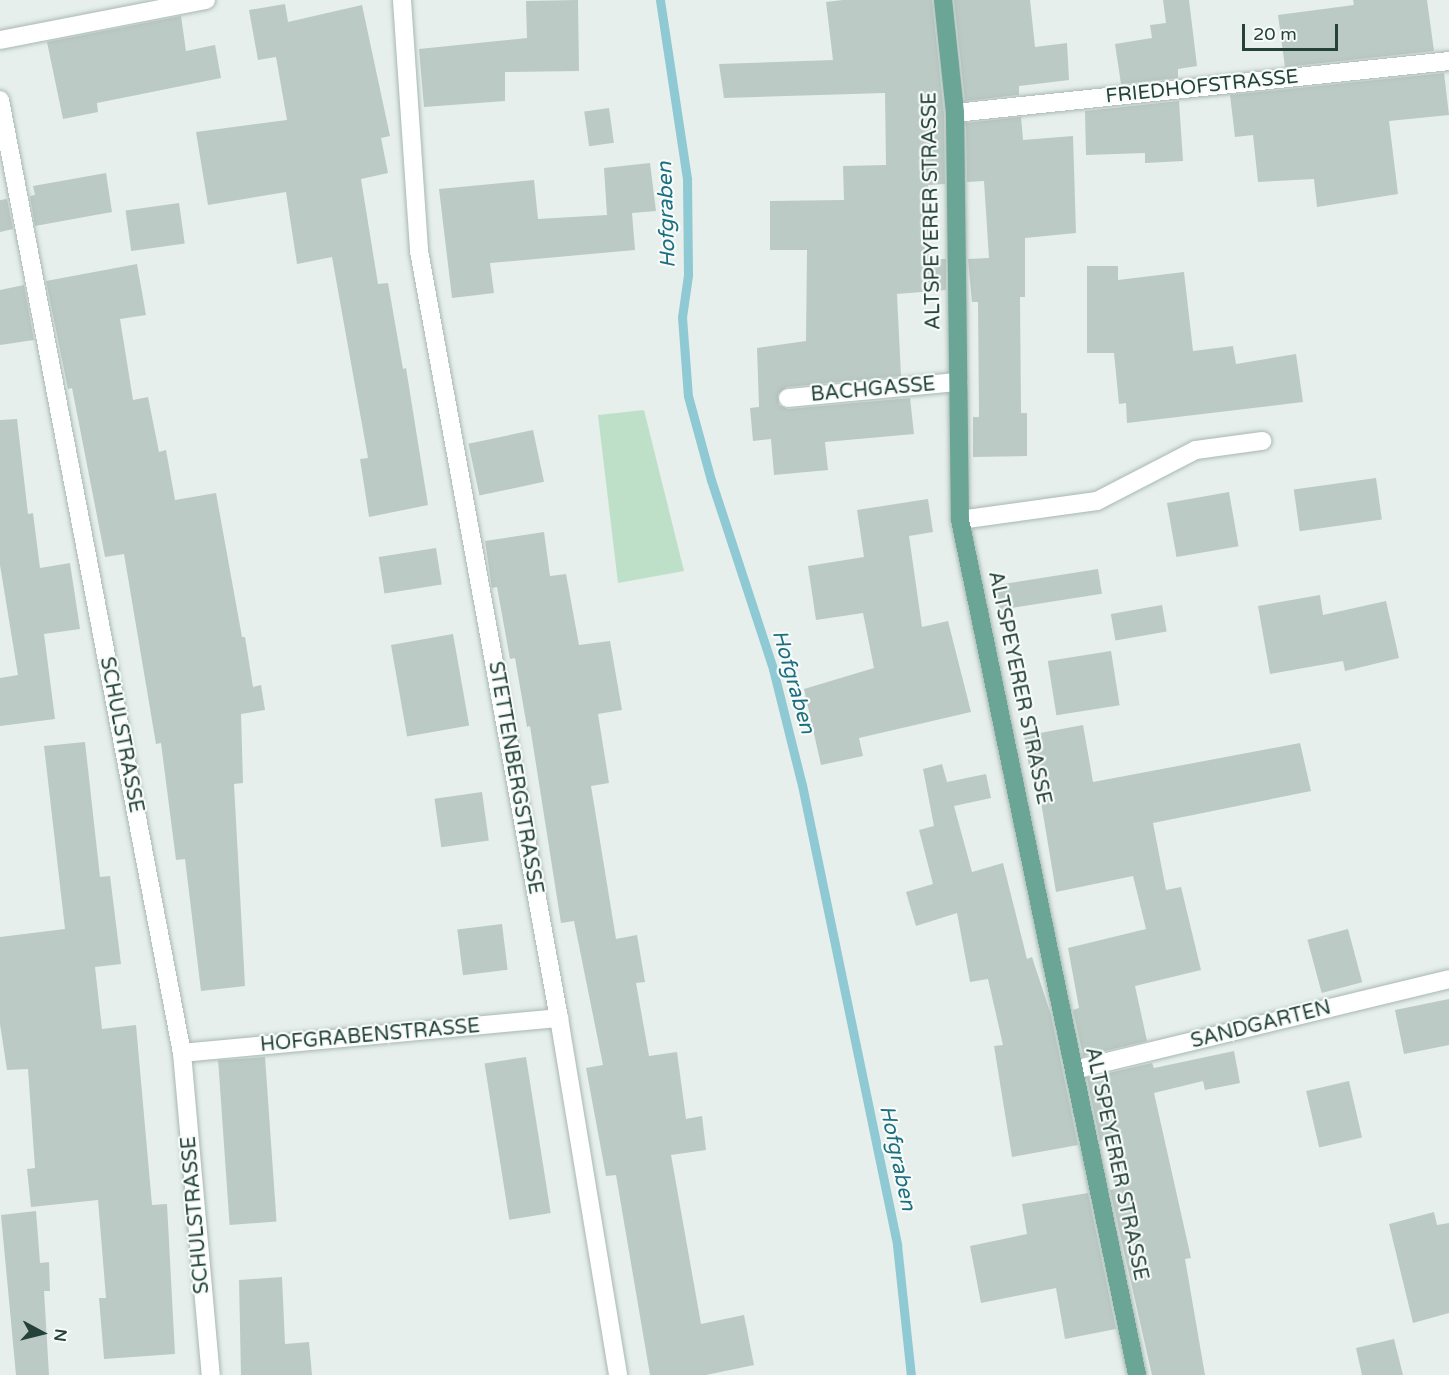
<!DOCTYPE html>
<html>
<head>
<meta charset="utf-8">
<style>
  body { margin:0 }
  #map { position:relative; width:1449px; height:1375px; overflow:hidden; background:#e6efeb; font-family:"Varela Round",sans-serif }
  div>[style] { position:absolute }
  [style*='--x'] { left:calc(var(--x)*1px); top:calc(var(--y)*1px); width:calc(var(--w)*1px); rotate:calc(var(--a)*1deg) }
  .green>* { inset:0; background:#bfe0c8 }
  .stream>* { height:9px; margin:-4.5px; padding:0 4.5px; transform-origin:4.5px; border-radius:4.5px; background:#8ec9d4 }
  .building>* { inset:0; background:#bbcac4; transform-origin:0 0 }
  .roads { filter:drop-shadow(0 0 2px #a8b8b2) drop-shadow(0 0 2px #a8b8b2) }
  .minor>* { height:18px; margin:-9px; padding:0 9px; transform-origin:9px; border-radius:9px; background:#fff }
  .major>* { height:18px; margin:-9px; padding:0 9px; transform-origin:9px; border-radius:9px; background:#6aa596 }
  span { translate:-50% -50%; white-space:nowrap; text-align:center; line-height:1.15; -webkit-text-stroke:4.5px #f7fbf9; paint-order:stroke }
  .street-label { font-size:20px; color:#24423a }
  .water-label { font-size:21px; color:#1c6f80; font-style:italic }
  .north { position:absolute; left:12px; top:1303px; width:60px; height:60px; -webkit-text-stroke:4px #f7fbf9; paint-order:stroke; rotate:97deg; font-size:16px; font-weight:700; line-height:24px; text-align:center; color:#24423a }
  .north::after { content:''; display:block; margin:auto; width:21px; height:27px; background:#24423a; clip-path:polygon(50% 0,100% 100%,50% 72%,0 100%) }
  .scale { position:absolute; left:1242px; top:24px; width:96px; height:27px; box-sizing:border-box; border:3px solid #24423a; border-top:0; padding-left:8px; font-size:18px; line-height:21px; white-space:nowrap; color:#24423a; -webkit-text-stroke:4px #f7fbf9; paint-order:stroke }
</style>
</head>
<body>
<div id="map">
  <div class="green">
    <div style="clip-path:polygon(644px 410px,684px 571px,618px 583px,598px 415px)"></div>
  </div>
  <div class="stream">
    <div style="--x:660;--y:0;--w:181;--a:81.4"></div>
    <div style="--x:687;--y:179;--w:96;--a:89.4"></div>
    <div style="--x:688;--y:275;--w:42;--a:98.1"></div>
    <div style="--x:682;--y:317;--w:79;--a:85.7"></div>
    <div style="--x:688;--y:396;--w:87;--a:74.7"></div>
    <div style="--x:711;--y:480;--w:199;--a:71.8"></div>
    <div style="--x:773;--y:669;--w:120;--a:76"></div>
    <div style="--x:802;--y:785;--w:470;--a:78.3"></div>
    <div style="--x:897;--y:1245;--w:131;--a:83.9"></div>
  </div>
  <div class="building">
    <div style="clip-path:polygon(578px 0,579px 71px,505px 72px,505px 101px,424px 107px,419px 49px,527px 38px,526px 1px)"></div>
    <div style="clip-path:polygon(843px 0,932px 0,944px 114px,945px 184px,928px 185px,929px 259px,946px 259px,946px 290px,897px 294px,901px 376px,787px 387px,778px 394px,779px 405px,788px 409px,910px 398px,914px 434px,825px 442px,828px 470px,774px 475px,771px 439px,753px 441px,750px 408px,759px 407px,757px 348px,806px 341px,807px 250px,770px 250px,770px 201px,844px 200px,843px 166px,886px 165px,885px 93px,724px 98px,719px 64px,833px 60px,826px 2px)"></div>
    <div style="clip-path:polygon(954px 0,1030px 0,1035px 47px,1067px 43px,1069px 80px,1019px 86px,1019px 95px,965px 101px)"></div>
    <div style="clip-path:polygon(1163px 0,1189px 0,1197px 66px,1178px 69px,1178px 78px,1121px 84px,1115px 44px,1152px 38px,1150px 25px,1166px 23px)"></div>
    <div style="clip-path:polygon(1353px 0,1427px 0,1434px 51px,1285px 67px,1278px 15px,1354px 5px)"></div>
    <div style="clip-path:polygon(285px 4px,288px 22px,362px 5px,390px 136px,381px 138px,388px 173px,361px 179px,378px 284px,388px 283px,403px 369px,406px 368px,428px 505px,369px 517px,360px 459px,368px 458px,332px 257px,297px 264px,286px 192px,208px 205px,196px 132px,287px 120px,276px 57px,258px 60px,249px 10px)"></div>
    <div style="clip-path:polygon(181px 16px,186px 51px,215px 45px,221px 78px,97px 103px,98px 112px,63px 119px,47px 42px)"></div>
    <div style="clip-path:polygon(1444px 73px,1449px 115px,1389px 121px,1398px 194px,1317px 207px,1314px 179px,1258px 182px,1253px 135px,1235px 137px,1230px 95px)"></div>
    <div style="clip-path:polygon(1179px 101px,1183px 161px,1145px 163px,1145px 153px,1086px 155px,1085px 111px)"></div>
    <div style="left:609px;top:108px;width:35px;height:25px;rotate:82deg"></div>
    <div style="clip-path:polygon(1021px 117px,1023px 140px,1073px 136px,1076px 233px,1025px 238px,1025px 297px,1020px 297px,1021px 413px,1027px 413px,1027px 456px,973px 457px,973px 417px,979px 417px,978px 302px,972px 302px,968px 259px,989px 258px,984px 181px,967px 182px,966px 123px)"></div>
    <div style="clip-path:polygon(650px 163px,656px 211px,632px 213px,635px 250px,490px 263px,494px 293px,452px 298px,439px 189px,534px 180px,538px 219px,607px 215px,604px 168px)"></div>
    <div style="clip-path:polygon(106px 173px,112px 212px,35px 226px,30px 196px,35px 195px,33px 186px)"></div>
    <div style="clip-path:polygon(7px 199px,13px 229px,0 232px,0 200px)"></div>
    <div style="left:179px;top:203px;width:41px;height:54px;rotate:82deg"></div>
    <div style="clip-path:polygon(137px 264px,146px 315px,120px 319px,133px 400px,148px 397px,159px 452px,166px 450px,175px 500px,216px 493px,242px 637px,245px 637px,253px 687px,261px 685px,265px 710px,241px 714px,243px 783px,234px 784px,245px 986px,201px 991px,185px 859px,176px 860px,161px 743px,156px 744px,124px 554px,105px 557px,72px 388px,68px 389px,46px 281px)"></div>
    <div style="clip-path:polygon(1087px 266px,1118px 266px,1118px 280px,1184px 272px,1193px 351px,1233px 346px,1236px 364px,1296px 354px,1303px 402px,1127px 423px,1126px 403px,1119px 404px,1114px 353px,1087px 353px)"></div>
    <div style="clip-path:polygon(24px 285px,34px 340px,0 345px,0 290px)"></div>
    <div style="clip-path:polygon(17px 419px,28px 514px,33px 513px,40px 568px,70px 563px,80px 629px,44px 634px,55px 719px,0 726px,0 678px,18px 675px,0 565px,0 420px)"></div>
    <div style="left:533px;top:430px;width:53px;height:66px;rotate:78deg"></div>
    <div style="left:1376px;top:478px;width:42px;height:83px;rotate:82deg"></div>
    <div style="left:1229px;top:492px;width:55px;height:63px;rotate:80deg"></div>
    <div style="clip-path:polygon(928px 499px,933px 532px,909px 536px,922px 627px,948px 621px,971px 712px,859px 738px,863px 756px,821px 765px,804px 689px,874px 668px,863px 613px,816px 620px,808px 566px,864px 557px,857px 510px)"></div>
    <div style="clip-path:polygon(544px 532px,550px 576px,566px 574px,579px 645px,610px 641px,622px 710px,598px 714px,609px 783px,591px 786px,616px 939px,637px 935px,645px 982px,636px 983px,649px 1056px,677px 1052px,686px 1119px,702px 1116px,706px 1150px,671px 1155px,701px 1324px,744px 1315px,754px 1365px,706px 1375px,650px 1375px,616px 1175px,606px 1176px,586px 1068px,603px 1065px,574px 921px,561px 923px,530px 726px,527px 727px,515px 658px,510px 659px,497px 587px,492px 588px,485px 541px)"></div>
    <div style="left:436px;top:548px;width:37px;height:58px;rotate:81deg"></div>
    <div style="left:1098px;top:569px;width:25px;height:104px;rotate:81deg"></div>
    <div style="clip-path:polygon(1320px 595px,1323px 615px,1386px 601px,1399px 658px,1345px 671px,1343px 661px,1270px 674px,1258px 606px)"></div>
    <div style="left:1162px;top:605px;width:27px;height:52px;rotate:80deg"></div>
    <div style="left:453px;top:634px;width:93px;height:63px;rotate:80deg"></div>
    <div style="left:1111px;top:651px;width:55px;height:64px;rotate:81deg"></div>
    <div style="clip-path:polygon(1083px 725px,1093px 782px,1300px 743px,1311px 791px,1153px 823px,1166px 890px,1181px 887px,1201px 970px,1135px 986px,1147px 1041px,1083px 1056px,1073px 1010px,1079px 1008px,1068px 948px,1146px 929px,1133px 876px,1056px 892px,1035px 766px,1029px 767px,1024px 736px)"></div>
    <div style="clip-path:polygon(85px 742px,100px 877px,110px 876px,121px 964px,95px 967px,102px 1029px,136px 1025px,152px 1205px,167px 1204px,175px 1354px,104px 1359px,99px 1298px,106px 1298px,98px 1200px,31px 1207px,27px 1169px,35px 1168px,28px 1069px,7px 1070px,0 1024px,0 937px,65px 929px,44px 746px)"></div>
    <div style="clip-path:polygon(942px 764px,947px 782px,986px 774px,991px 798px,954px 806px,972px 872px,1003px 863px,1027px 959px,1032px 957px,1051px 1015px,1078px 1145px,1012px 1157px,994px 1046px,1003px 1045px,988px 979px,970px 982px,957px 913px,916px 926px,906px 892px,933px 884px,919px 830px,934px 826px,923px 769px)"></div>
    <div style="left:482px;top:792px;width:49px;height:48px;rotate:82deg"></div>
    <div style="left:502px;top:924px;width:46px;height:45px;rotate:83deg"></div>
    <div style="left:1348px;top:929px;width:55px;height:42px;rotate:75deg"></div>
    <div style="clip-path:polygon(1449px 999px,1449px 1045px,1404px 1054px,1395px 1010px)"></div>
    <div style="clip-path:polygon(1234px 1051px,1240px 1083px,1205px 1090px,1203px 1081px,1154px 1093px,1191px 1258px,1185px 1259px,1205px 1375px,1152px 1375px,1110px 1190px,1115px 1189px,1106px 1139px,1100px 1141px,1087px 1078px,1152px 1063px,1154px 1068px)"></div>
    <div style="left:265px;top:1057px;width:165px;height:47px;rotate:86deg"></div>
    <div style="left:526px;top:1057px;width:158px;height:42px;rotate:81deg"></div>
    <div style="left:1349px;top:1081px;width:58px;height:44px;rotate:77deg"></div>
    <div style="clip-path:polygon(1088px 1193px,1116px 1329px,1065px 1339px,1056px 1288px,981px 1303px,970px 1246px,1027px 1234px,1022px 1204px)"></div>
    <div style="clip-path:polygon(36px 1211px,40px 1263px,49px 1262px,50px 1291px,44px 1291px,49px 1375px,16px 1375px,1px 1215px)"></div>
    <div style="clip-path:polygon(1434px 1212px,1437px 1225px,1449px 1223px,1449px 1313px,1413px 1323px,1389px 1224px)"></div>
    <div style="clip-path:polygon(282px 1277px,285px 1344px,309px 1342px,312px 1375px,241px 1375px,239px 1280px)"></div>
    <div style="clip-path:polygon(1394px 1339px,1403px 1375px,1362px 1375px,1356px 1348px)"></div>
  </div>
  <div class="roads">
    <div class="minor">
      <div style="--x:402;--y:0;--w:252;--a:86.1"></div>
      <div style="--x:419;--y:251;--w:780;--a:79.66"></div>
      <div style="--x:559;--y:1018;--w:362;--a:80.6"></div>
      <div style="--x:0;--y:40;--w:210;--a:-11"></div>
      <div style="--x:0;--y:100;--w:970;--a:79.19"></div>
      <div style="--x:182;--y:1053;--w:323;--a:84.9"></div>
      <div style="--x:955;--y:113;--w:497;--a:-6"></div>
      <div style="--x:788;--y:398;--w:171;--a:-5.4"></div>
      <div style="--x:960;--y:520;--w:138;--a:-7.9"></div>
      <div style="--x:1097;--y:501;--w:111;--a:-27.3"></div>
      <div style="--x:1196;--y:450;--w:67;--a:-7.8"></div>
      <div style="--x:182;--y:1053;--w:379;--a:-5.3"></div>
      <div style="--x:1074;--y:1070;--w:386;--a:-13.6"></div>
    </div>
    <div class="major">
      <div style="--x:943;--y:0;--w:114;--a:83.9"></div>
      <div style="--x:955;--y:113;--w:407;--a:89.3"></div>
      <div style="--x:960;--y:520;--w:873;--a:78.3"></div>
    </div>
  </div>
  <div class="street-label">
    <span style="left:1202px;top:87px;rotate:-6deg">FRIEDHOFSTRASSE</span>
    <span style="left:932px;top:211px;rotate:-91deg">ALTSPEYERER STRASSE</span>
    <span style="left:873px;top:390px;rotate:-5deg">BACHGASSE</span>
    <span style="left:1019px;top:688px;rotate:78deg">ALTSPEYERER STRASSE</span>
    <span style="left:121px;top:735px;rotate:79deg">SCHULSTRASSE</span>
    <span style="left:515px;top:778px;rotate:80deg">STETTENBERGSTRASSE</span>
    <span style="left:1261px;top:1025px;rotate:-14deg">SANDGARTEN</span>
    <span style="left:370px;top:1036px;rotate:-5deg">HOFGRABENSTRASSE</span>
    <span style="left:1116px;top:1164px;rotate:78deg">ALTSPEYERER STRASSE</span>
    <span style="left:196px;top:1215px;rotate:-95deg">SCHULSTRASSE</span>
  </div>
  <div class="water-label">
    <span style="left:667px;top:215px;rotate:-92deg">Hofgraben</span>
    <span style="left:793px;top:682px;rotate:74deg">Hofgraben</span>
    <span style="left:897px;top:1158px;rotate:78deg">Hofgraben</span>
  </div>
  <div class="north">N</div>
  <div class="scale">20 m</div>
</div>
</body>
</html>
